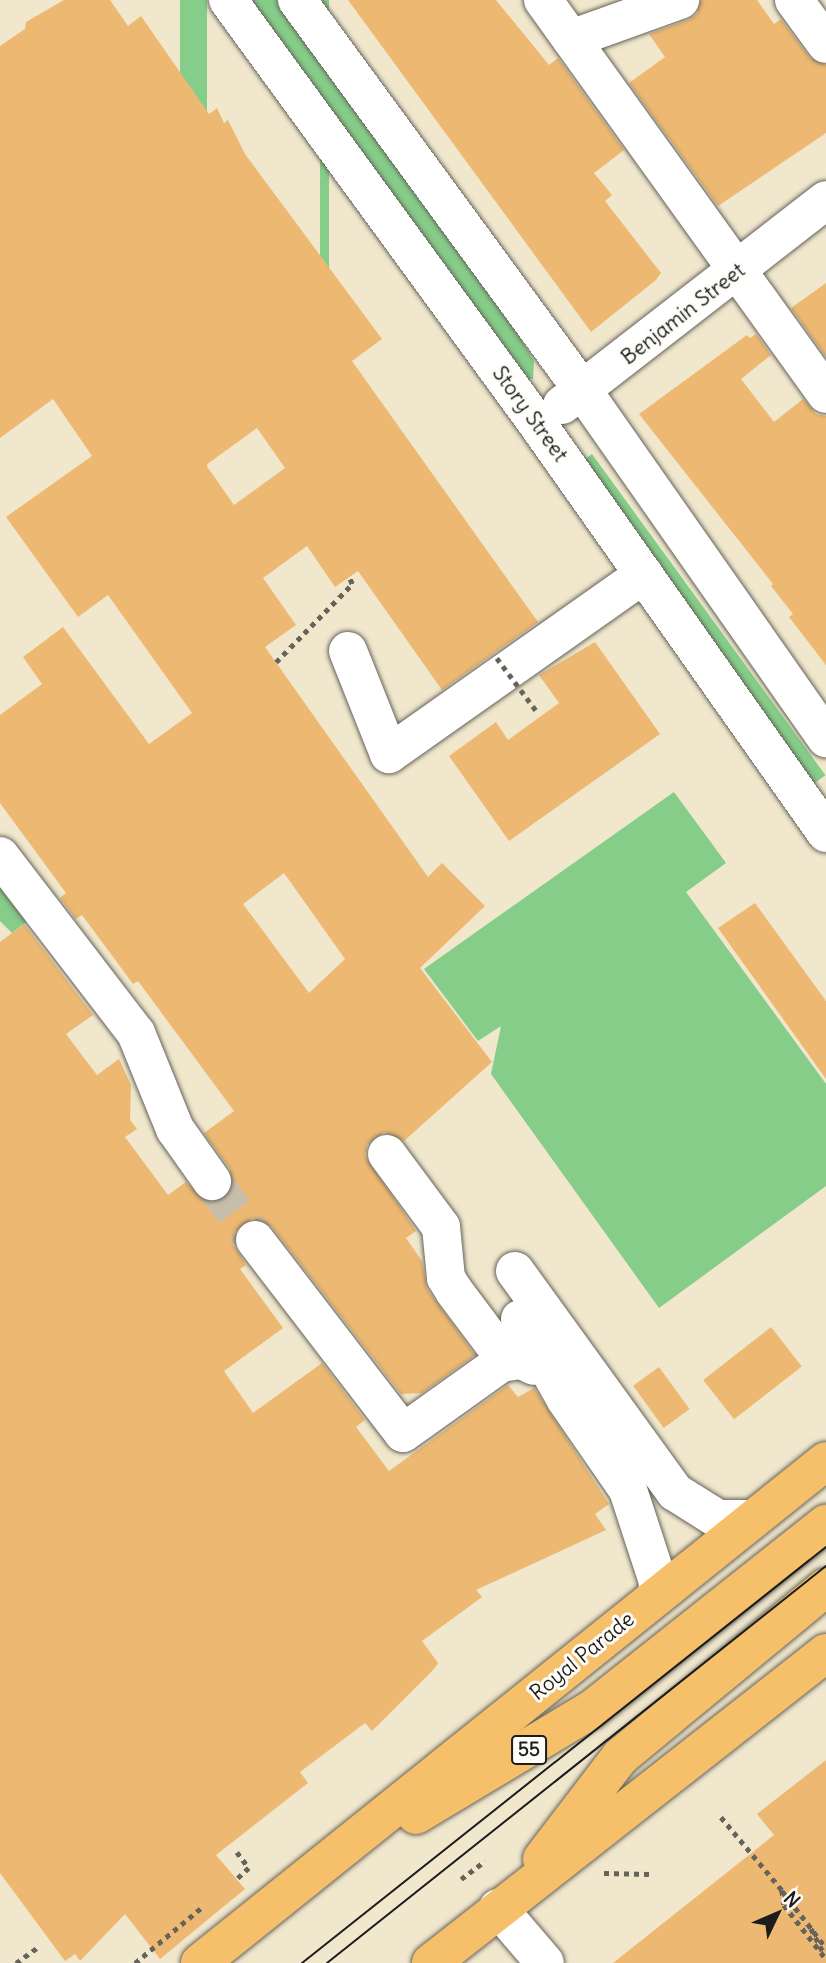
<!DOCTYPE html>
<html>
<head>
<meta charset="utf-8">
<style>
  body { margin:0 }
  #map { position:relative; width:826px; height:1963px; overflow:hidden; background:#f0e7cd; font-family:Delius,sans-serif }
  div>[style] { position:absolute }
  [style*='--x'] { left:calc(var(--x)*1px); top:calc(var(--y)*1px); width:calc(var(--w)*1px); rotate:calc(var(--a)*1deg) }
  .green>* { inset:0; background:#85cd89; transform-origin:0 0 }
  .building>* { inset:0; background:#edb972; transform-origin:0 0 }
  .minor-tunnel>* { height:38px; margin-top:-19px; transform-origin:0; background:repeating-linear-gradient(90deg,#c6beaa 0 38px,transparent 0 57px) }
  .path>* { height:4.5px; margin-top:-2.25px; transform-origin:0; background:repeating-linear-gradient(90deg,#66635a 0 5px,transparent 0 10px) }
  .roads { filter:drop-shadow(0 0 2px #66635a) drop-shadow(0 0 2px #66635a) }
  .minor>* { height:38px; margin:-19px; padding:0 19px; transform-origin:19px; border-radius:19px; background:#fff }
  .major>* { height:38px; margin:-19px; padding:0 19px; transform-origin:19px; border-radius:19px; background:#f6c06b }
  .tram>* { height:2px; margin:-1px; padding:0 1px; transform-origin:1px; border-radius:1px; background:#1c1c1c }
  .path-bridge>* { height:4.5px; margin-top:-2.25px; transform-origin:0; background:repeating-linear-gradient(90deg,#66635a 0 5px,transparent 0 10px) }
  span { translate:-50% -50%; white-space:nowrap; text-align:center; line-height:1.15; -webkit-text-stroke:6px #fdfcf7; paint-order:stroke }
  .shield-label span { padding:2px 5px; background:#fdfcf7; border:2px solid; border-radius:5px; -webkit-text-stroke-width:0 }
  .shield-label { font-size:19px; color:#1c1c1c; font-weight:700 }
  .street-label { font-size:21px; color:#1c1c1c }
  .north { position:absolute; left:742px; top:1879px; width:70px; height:70px; -webkit-text-stroke:5px #fdfcf7; paint-order:stroke; rotate:46deg; font-size:19px; font-weight:700; line-height:28px; text-align:center; color:#1c1c1c }
  .north::after { content:''; display:block; margin:auto; width:24px; height:32px; background:#1c1c1c; clip-path:polygon(50% 0,100% 100%,50% 72%,0 100%) }
</style>
</head>
<body>
<div id="map">
  <div class="green">
    <div style="left:180px;top:0;width:27px;height:498px"></div>
    <div style="clip-path:polygon(250px 0,281px 0,518px 334px,534px 361px,533px 379px,528px 379px)"></div>
    <div style="left:320px;top:0;width:9px;height:425px"></div>
    <div style="left:592px;top:454px;width:397px;height:17px;rotate:54deg"></div>
    <div style="clip-path:polygon(674px 792px,726px 863px,686px 892px,826px 1084px,826px 1186px,659px 1308px,491px 1074px,501px 1026px,478px 1041px,424px 969px)"></div>
    <div style="clip-path:polygon(0 878px,30px 919px,12px 933px,0 921px)"></div>
  </div>
  <div class="building">
    <div style="clip-path:polygon(evenodd,64px 0,110px 0,128px 26px,141px 16px,209px 114px,217px 108px,224px 123px,228px 120px,245px 154px,382px 339px,352px 361px,538px 622px,442px 690px,358px 571px,335px 587px,307px 546px,263px 578px,296px 625px,265px 647px,428px 877px,442px 863px,485px 906px,420px 968px,492px 1062px,404px 1141px,384px 1132px,367px 1145px,365px 1156px,416px 1231px,406px 1238px,422px 1261px,427px 1289px,475px 1355px,422px 1393px,401px 1394px,272px 1227px,253px 1218px,235px 1232px,233px 1244px,246px 1265px,240px 1269px,283px 1328px,224px 1371px,253px 1413px,322px 1363px,365px 1420px,356px 1427px,389px 1471px,508px 1385px,518px 1397px,534px 1388px,609px 1504px,595px 1514px,606px 1530px,476px 1590px,482px 1597px,422px 1641px,438px 1663px,434px 1669px,372px 1731px,365px 1723px,300px 1772px,308px 1783px,216px 1855px,245px 1889px,160px 1959px,125px 1914px,80px 1961px,75px 1954px,65px 1961px,0 1873px,0 942px,24px 924px,93px 1015px,66px 1034px,97px 1075px,119px 1059px,131px 1085px,130px 1120px,137px 1129px,125px 1137px,168px 1195px,186px 1182px,204px 1201px,224px 1199px,232px 1191px,230px 1169px,204px 1133px,234px 1111px,138px 981px,133px 984px,82px 915px,76px 919px,60px 898px,66px 893px,0 803px,0 715px,42px 684px,23px 657px,63px 627px,149px 744px,192px 713px,108px 595px,78px 617px,6px 517px,92px 456px,53px 399px,0 438px,0 46px,25px 29px,26px 22px,64px 0,257px 428px,285px 468px,234px 505px,206px 465px,257px 428px,64px 0,284px 873px,345px 959px,309px 993px,243px 904px,284px 873px)"></div>
    <div style="clip-path:polygon(348px 0,496px 0,549px 65px,558px 58px,624px 150px,594px 173px,612px 195px,605px 201px,661px 273px,656px 280px,591px 332px)"></div>
    <div style="clip-path:polygon(701px 0,757px 0,774px 24px,781px 19px,809px 57px,826px 65px,826px 133px,718px 206px,629px 83px,665px 57px,649px 34px,688px 20px,697px 14px)"></div>
    <div style="clip-path:polygon(826px 283px,826px 357px,791px 308px)"></div>
    <div style="clip-path:polygon(756px 334px,771px 355px,741px 379px,774px 422px,803px 399px,816px 414px,826px 416px,826px 665px,789px 617px,793px 614px,771px 586px,773px 584px,639px 414px,747px 335px,750px 338px)"></div>
    <div style="clip-path:polygon(595px 642px,660px 734px,509px 841px,449px 756px,496px 722px,508px 740px,559px 703px,539px 675px)"></div>
    <div style="clip-path:polygon(755px 903px,826px 1001px,826px 1079px,718px 928px)"></div>
    <div style="left:771px;top:1327px;width:50px;height:86px;rotate:52deg"></div>
    <div style="left:659px;top:1367px;width:52px;height:32px;rotate:54deg"></div>
    <div style="clip-path:polygon(826px 1760px,826px 1963px,613px 1963px,774px 1835px,757px 1814px)"></div>
  </div>
  <div class="minor-tunnel">
    <div style="--x:212;--y:1181;--w:73;--a:53.9"></div>
  </div>
  <div class="path">
    <div style="--x:276;--y:662;--w:109;--a:-45.7"></div>
    <div style="--x:352;--y:584;--w:8;--a:-113"></div>
    <div style="--x:721;--y:1817;--w:95;--a:50.1"></div>
    <div style="--x:782;--y:1890;--w:15;--a:82"></div>
    <div style="--x:784;--y:1905;--w:68;--a:52.1"></div>
    <div style="--x:237;--y:1852;--w:20;--a:53"></div>
    <div style="--x:249;--y:1868;--w:16;--a:137"></div>
    <div style="--x:604;--y:1873;--w:45;--a:1.3"></div>
    <div style="--x:461;--y:1879;--w:30;--a:-37"></div>
    <div style="--x:783;--y:1892;--w:41;--a:52"></div>
    <div style="--x:822;--y:1951;--w:30;--a:-117"></div>
    <div style="--x:808;--y:1924;--w:30;--a:53"></div>
    <div style="--x:16;--y:1963;--w:26;--a:-36"></div>
    <div style="--x:135;--y:1963;--w:86;--a:-39.8"></div>
  </div>
  <div class="roads">
    <div class="minor">
      <div style="--x:228;--y:0;--w:522;--a:53.88"></div>
      <div style="--x:536;--y:422;--w:503;--a:54.79"></div>
      <div style="--x:297;--y:0;--w:484;--a:53.8"></div>
      <div style="--x:583;--y:391;--w:424;--a:55"></div>
      <div style="--x:543;--y:0;--w:485;--a:54.3"></div>
      <div style="--x:794;--y:0;--w:54;--a:54"></div>
      <div style="--x:571;--y:39;--w:116;--a:-19.7"></div>
      <div style="--x:562;--y:405;--w:334;--a:-37.8"></div>
      <div style="--x:348;--y:651;--w:111;--a:68.3"></div>
      <div style="--x:389;--y:754;--w:312;--a:-35.2"></div>
      <div style="--x:0;--y:856;--w:223;--a:52.5"></div>
      <div style="--x:136;--y:1033;--w:104;--a:67.9"></div>
      <div style="--x:175;--y:1129;--w:64;--a:54.6"></div>
      <div style="--x:387;--y:1154;--w:91;--a:53.5"></div>
      <div style="--x:441;--y:1227;--w:51;--a:84.4"></div>
      <div style="--x:446;--y:1278;--w:15;--a:58"></div>
      <div style="--x:454;--y:1291;--w:70;--a:53.1"></div>
      <div style="--x:496;--y:1347;--w:42;--a:26.6"></div>
      <div style="--x:255;--y:1240;--w:243;--a:52.5"></div>
      <div style="--x:403;--y:1433;--w:120;--a:-35.5"></div>
      <div style="--x:501;--y:1363;--w:19;--a:-9"></div>
      <div style="--x:515;--y:1271;--w:273;--a:54.1"></div>
      <div style="--x:675;--y:1492;--w:51;--a:32.1"></div>
      <div style="--x:718;--y:1519;--w:35;--a:0"></div>
      <div style="--x:520;--y:1319;--w:93;--a:60.4"></div>
      <div style="--x:566;--y:1400;--w:109;--a:55.4"></div>
      <div style="--x:628;--y:1490;--w:97;--a:71.9"></div>
      <div style="--x:658;--y:1582;--w:13;--a:94"></div>
      <div style="--x:498;--y:1908;--w:72;--a:49.5"></div>
    </div>
    <div class="major">
      <div style="--x:416;--y:1815;--w:204;--a:-31"></div>
      <div style="--x:591;--y:1710;--w:300;--a:-38.4"></div>
      <div style="--x:542;--y:1859;--w:128;--a:-52.6"></div>
      <div style="--x:620;--y:1757;--w:267;--a:-39.5"></div>
      <div style="--x:200;--y:1963;--w:802;--a:-38.73"></div>
      <div style="--x:431;--y:1963;--w:502;--a:-38.13"></div>
    </div>
  </div>
  <div class="tram">
    <div style="--x:302;--y:1963;--w:669;--a:-38.45"></div>
    <div style="--x:327;--y:1963;--w:638;--a:-38.51"></div>
  </div>
  <div class="path-bridge">
    <div style="--x:497;--y:658;--w:69;--a:53.3"></div>
  </div>
  <div class="shield-label">
    <span style="left:529px;top:1750px">55</span>
  </div>
  <div class="street-label">
    <span style="left:683px;top:314px;rotate:-38deg">Benjamin Street</span>
    <span style="left:530px;top:414px;rotate:54deg">Story Street</span>
    <span style="left:582px;top:1656px;rotate:-39deg">Royal Parade</span>
  </div>
  <div class="north">N</div>
</div>
</body>
</html>
